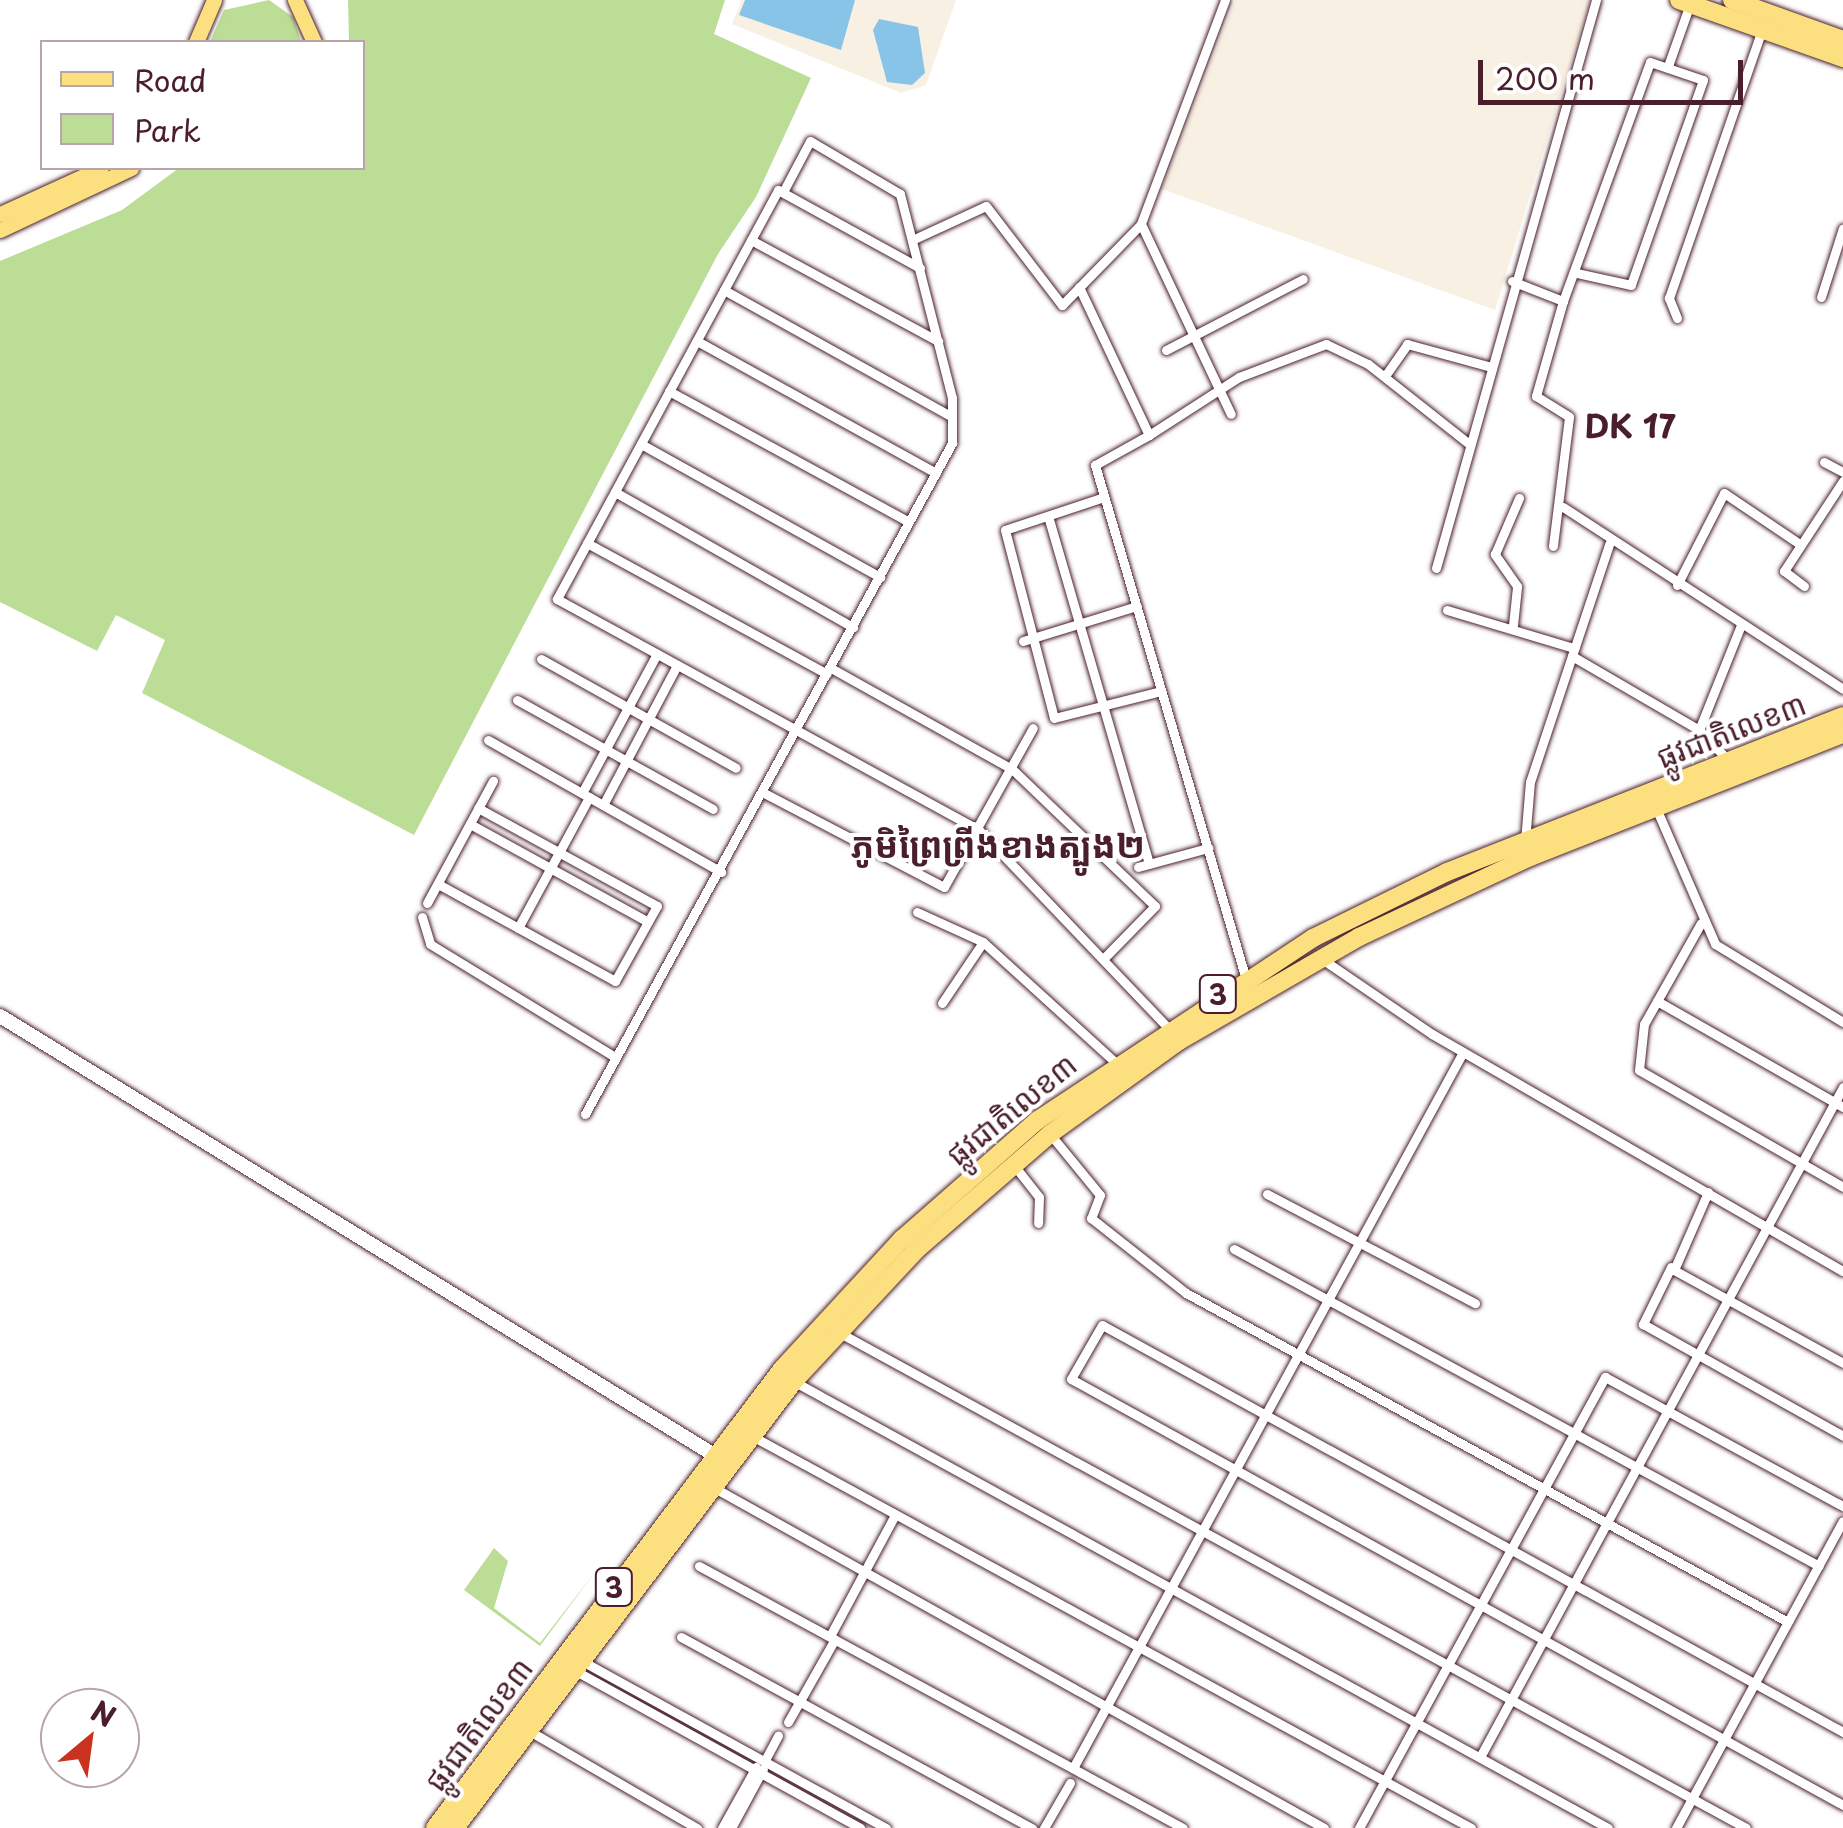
<!DOCTYPE html>
<html>
<head>
<meta charset="utf-8">
<style>
  body { margin:0 }
  #map { position:relative; width:1843px; height:1828px; overflow:hidden; background:#fff; font-family:"Playpen Sans","Noto Sans Khmer",sans-serif }
  div>[style] { position:absolute }
  [style*='--x'] { left:calc(var(--x)*1px); top:calc(var(--y)*1px); width:calc(var(--w)*1px); rotate:calc(var(--a)*1deg) }
  .built>* { inset:0; background:#f8f0e2 }
  .green>* { inset:0; background:#bcdd96 }
  .water>* { inset:0; background:#88c3e8 }
  .roads { filter:drop-shadow(0 0 2px #4a1f2b) drop-shadow(0 0 2px #4a1f2b) }
  .street>* { height:9px; margin:-4.5px; padding:0 4.5px; transform-origin:4.5px; border-radius:4.5px; background:#fff }
  .secondary>* { height:14px; margin:-7px; padding:0 7px; transform-origin:7px; border-radius:7px; background:#fff }
  .primary>* { height:15px; margin:-7.5px; padding:0 7.5px; transform-origin:7.5px; border-radius:7.5px; background:#fce080 }
  .highway>* { height:18px; margin:-9px; padding:0 9px; transform-origin:9px; border-radius:9px; background:#fce080 }
  span { translate:-50% -50%; white-space:nowrap; text-align:center; line-height:1.15; -webkit-text-stroke:8px #fff; paint-order:stroke }
  .shield-label span { padding:2px 8px; background:#fff; border:2px solid; border-radius:8px; -webkit-text-stroke-width:0 }
  .shield-label { font-size:28px; color:#4a1f2b; font-weight:700 }
  .street-label { font-size:30px; color:#4a1f2b }
  .neighbourhood-label { font-size:32px; color:#4a1f2b; font-weight:700 }
  .quarter-label { font-size:35px; color:#4a1f2b; font-weight:700 }
  .legend { position:absolute; left:40px; top:40px; width:325px; height:130px; box-sizing:border-box; background:#fff; border:2px solid #b7a5aa; margin:0; padding:12px 18px; list-style:none; font-size:30px; color:#4a1f2b }
  .legend li { display:flex; align-items:center; gap:20px; height:50px }
  .legend b { width:50px; border:2px solid #b7a5aa }
  .north { position:absolute; left:40px; top:1688px; width:100px; height:100px; box-sizing:border-box; background:#fff; border:2px solid #b7a5aa; border-radius:50%; rotate:29deg; font-size:28px; font-weight:700; line-height:40px; text-align:center; color:#4a1f2b }
  .north::after { content:''; display:block; margin:auto; width:35px; height:45px; background:#c8321e; clip-path:polygon(50% 0,100% 100%,50% 72%,0 100%) }
  .scale { position:absolute; left:1478px; top:60px; width:265px; height:45px; box-sizing:border-box; border:5px solid #4a1f2b; border-top:0; padding-left:12px; font-size:30px; line-height:35px; white-space:nowrap; color:#4a1f2b; -webkit-text-stroke:8px #fff; paint-order:stroke }
</style>
</head>
<body>
<div id="map">
  <div class="built">
    <div style="clip-path:polygon(742px 0,956px 0,926px 85px,901px 93px,732px 24px)"></div>
    <div style="clip-path:polygon(1235px 0,1590px 0,1495px 310px,1162px 189px)"></div>
  </div>
  <div class="green">
    <div style="clip-path:polygon(269px 0,293px 17px,301px 42px,210px 42px,224px 10px)"></div>
    <div style="clip-path:polygon(348px 0,725px 0,714px 34px,811px 78px,756px 197px,718px 254px,414px 835px,142px 693px,165px 640px,116px 615px,97px 651px,0 602px,0 261px,122px 210px,179px 168px,362px 168px,362px 42px,349px 42px)"></div>
    <div style="clip-path:polygon(494px 1548px,508px 1561px,494px 1608px,540px 1643px,595px 1572px,540px 1646px,464px 1590px)"></div>
  </div>
  <div class="water">
    <div style="clip-path:polygon(745px 0,855px 0,841px 50px,739px 15px)"></div>
    <div style="clip-path:polygon(879px 19px,918px 27px,925px 73px,912px 85px,887px 82px,873px 30px)"></div>
  </div>
  <div class="roads">
    <div class="street">
      <div style="--x:1225;--y:0;--w:239;--a:110.6"></div>
      <div style="--x:1141;--y:224;--w:210;--a:64.7"></div>
      <div style="--x:1668;--y:66;--w:66;--a:-70.5"></div>
      <div style="--x:751;--y:240;--w:213;--a:28.4"></div>
      <div style="--x:912;--y:240;--w:81;--a:-24.7"></div>
      <div style="--x:986;--y:206;--w:125;--a:52.5"></div>
      <div style="--x:1062;--y:305;--w:113;--a:-45.7"></div>
      <div style="--x:920;--y:268;--w:162;--a:-151.2"></div>
      <div style="--x:778;--y:190;--w:465;--a:118.4"></div>
      <div style="--x:557;--y:599;--w:481;--a:28.7"></div>
      <div style="--x:979;--y:830;--w:278;--a:46.3"></div>
      <div style="--x:1512;--y:281;--w:55;--a:21.4"></div>
      <div style="--x:1563;--y:301;--w:99;--a:105.9"></div>
      <div style="--x:1536;--y:396;--w:39;--a:32"></div>
      <div style="--x:1569;--y:417;--w:130;--a:97.1"></div>
      <div style="--x:1079;--y:287;--w:164;--a:64.7"></div>
      <div style="--x:1149;--y:435;--w:62;--a:150.9"></div>
      <div style="--x:1095;--y:465;--w:533;--a:73.64"></div>
      <div style="--x:724;--y:290;--w:261;--a:29.1"></div>
      <div style="--x:1821;--y:297;--w:72;--a:-72.3"></div>
      <div style="--x:1563;--y:301;--w:254;--a:-70"></div>
      <div style="--x:1650;--y:62;--w:56;--a:18.8"></div>
      <div style="--x:1703;--y:80;--w:217;--a:109.4"></div>
      <div style="--x:1631;--y:285;--w:55;--a:-167.5"></div>
      <div style="--x:1677;--y:318;--w:22;--a:-112"></div>
      <div style="--x:1669;--y:298;--w:285;--a:-70.9"></div>
      <div style="--x:697;--y:341;--w:273;--a:28.9"></div>
      <div style="--x:1166;--y:350;--w:154;--a:-27.4"></div>
      <div style="--x:1385;--y:376;--w:39;--a:-55"></div>
      <div style="--x:1407;--y:344;--w:87;--a:15.3"></div>
      <div style="--x:669;--y:391;--w:273;--a:28.6"></div>
      <div style="--x:1149;--y:435;--w:107;--a:-32.8"></div>
      <div style="--x:1239;--y:377;--w:93;--a:-20.8"></div>
      <div style="--x:1326;--y:344;--w:47;--a:25.5"></div>
      <div style="--x:1368;--y:364;--w:127;--a:38.3"></div>
      <div style="--x:641;--y:444;--w:274;--a:29.1"></div>
      <div style="--x:1824;--y:462;--w:21;--a:28"></div>
      <div style="--x:615;--y:492;--w:274;--a:29.6"></div>
      <div style="--x:1104;--y:497;--w:104;--a:161.6"></div>
      <div style="--x:1005;--y:530;--w:194;--a:75.4"></div>
      <div style="--x:1054;--y:718;--w:110;--a:-14.2"></div>
      <div style="--x:1563;--y:507;--w:334;--a:33"></div>
      <div style="--x:1048;--y:516;--w:362;--a:73.8"></div>
      <div style="--x:587;--y:543;--w:273;--a:28.6"></div>
      <div style="--x:1436;--y:568;--w:590;--a:-74.27"></div>
      <div style="--x:1677;--y:585;--w:103;--a:-62.9"></div>
      <div style="--x:1724;--y:493;--w:89;--a:34"></div>
      <div style="--x:1804;--y:586;--w:25;--a:-143"></div>
      <div style="--x:1784;--y:571;--w:108;--a:-56.8"></div>
      <div style="--x:1447;--y:610;--w:133;--a:16.7"></div>
      <div style="--x:1513;--y:625;--w:39;--a:-84"></div>
      <div style="--x:1517;--y:586;--w:39;--a:-125"></div>
      <div style="--x:1495;--y:554;--w:61;--a:-66.8"></div>
      <div style="--x:1023;--y:641;--w:119;--a:-17.1"></div>
      <div style="--x:1572;--y:656;--w:147;--a:30.2"></div>
      <div style="--x:1699;--y:730;--w:43;--a:45.9"></div>
      <div style="--x:541;--y:659;--w:223;--a:29.2"></div>
      <div style="--x:831;--y:668;--w:207;--a:29.2"></div>
      <div style="--x:1012;--y:769;--w:198;--a:43.8"></div>
      <div style="--x:1155;--y:906;--w:71;--a:134.4"></div>
      <div style="--x:517;--y:700;--w:224;--a:29.1"></div>
      <div style="--x:1699;--y:730;--w:113;--a:-68.2"></div>
      <div style="--x:488;--y:740;--w:268;--a:29.5"></div>
      <div style="--x:582;--y:793;--w:158;--a:-61.7"></div>
      <div style="--x:764;--y:793;--w:203;--a:27.6"></div>
      <div style="--x:944;--y:887;--w:182;--a:-60.8"></div>
      <div style="--x:603;--y:805;--w:158;--a:-62.1"></div>
      <div style="--x:1656;--y:808;--w:148;--a:66.5"></div>
      <div style="--x:1715;--y:944;--w:150;--a:31.4"></div>
      <div style="--x:470;--y:824;--w:203;--a:28.8"></div>
      <div style="--x:1525;--y:841;--w:59;--a:-85.2"></div>
      <div style="--x:1530;--y:782;--w:251;--a:-71.6"></div>
      <div style="--x:1138;--y:867;--w:73;--a:-15.2"></div>
      <div style="--x:438;--y:884;--w:202;--a:28.7"></div>
      <div style="--x:615;--y:981;--w:86;--a:-60.8"></div>
      <div style="--x:657;--y:906;--w:204;--a:-151.3"></div>
      <div style="--x:427;--y:903;--w:139;--a:-61.6"></div>
      <div style="--x:917;--y:912;--w:72;--a:24.4"></div>
      <div style="--x:983;--y:942;--w:178;--a:42.3"></div>
      <div style="--x:422;--y:917;--w:28;--a:73"></div>
      <div style="--x:430;--y:944;--w:217;--a:31.4"></div>
      <div style="--x:1701;--y:923;--w:116;--a:119.4"></div>
      <div style="--x:1644;--y:1024;--w:46;--a:96.2"></div>
      <div style="--x:1639;--y:1070;--w:235;--a:29.8"></div>
      <div style="--x:518;--y:928;--w:149;--a:-61.5"></div>
      <div style="--x:1322;--y:959;--w:133;--a:34.3"></div>
      <div style="--x:1432;--y:1034;--w:474;--a:30"></div>
      <div style="--x:1657;--y:1001;--w:214;--a:29.7"></div>
      <div style="--x:942;--y:1003;--w:73;--a:-56.1"></div>
      <div style="--x:585;--y:1114;--w:765;--a:-61.32"></div>
      <div style="--x:952;--y:443;--w:45;--a:-90"></div>
      <div style="--x:952;--y:398;--w:211;--a:-104.3"></div>
      <div style="--x:900;--y:194;--w:104;--a:-149.5"></div>
      <div style="--x:810;--y:141;--w:58;--a:117.9"></div>
      <div style="--x:1050;--y:1134;--w:79;--a:50.7"></div>
      <div style="--x:1100;--y:1195;--w:25;--a:111"></div>
      <div style="--x:1091;--y:1218;--w:121;--a:38.3"></div>
      <div style="--x:1186;--y:1293;--w:686;--a:28.66"></div>
      <div style="--x:1013;--y:1164;--w:42;--a:51.8"></div>
      <div style="--x:1039;--y:1197;--w:26;--a:92"></div>
      <div style="--x:1708;--y:1192;--w:85;--a:113.6"></div>
      <div style="--x:1674;--y:1270;--w:193;--a:28.8"></div>
      <div style="--x:1267;--y:1194;--w:235;--a:27.7"></div>
      <div style="--x:1234;--y:1249;--w:665;--a:28.45"></div>
      <div style="--x:1671;--y:1267;--w:64;--a:116.2"></div>
      <div style="--x:1643;--y:1324;--w:229;--a:29.2"></div>
      <div style="--x:840;--y:1333;--w:1032;--a:28.65"></div>
      <div style="--x:795;--y:1382;--w:927;--a:28.75"></div>
      <div style="--x:752;--y:1436;--w:819;--a:28.6"></div>
      <div style="--x:711;--y:1486;--w:702;--a:29.16"></div>
      <div style="--x:699;--y:1566;--w:550;--a:28.43"></div>
      <div style="--x:830;--y:1636;--w:137;--a:-61.8"></div>
      <div style="--x:681;--y:1637;--w:400;--a:28.6"></div>
      <div style="--x:582;--y:1661;--w:347;--a:28.8"></div>
      <div style="--x:574;--y:1670;--w:327;--a:28.9"></div>
      <div style="--x:788;--y:1722;--w:95;--a:-60.5"></div>
      <div style="--x:526;--y:1729;--w:198;--a:30.1"></div>
      <div style="--x:1843;--y:1732;--w:845;--a:-151.22"></div>
      <div style="--x:1102;--y:1325;--w:62;--a:119.9"></div>
      <div style="--x:1071;--y:1379;--w:882;--a:28.89"></div>
      <div style="--x:1480;--y:1757;--w:762;--a:-61.55"></div>
      <div style="--x:764;--y:1762;--w:30;--a:-62"></div>
      <div style="--x:1073;--y:1768;--w:815;--a:-61.42"></div>
      <div style="--x:722;--y:1828;--w:70;--a:-60.9"></div>
      <div style="--x:731;--y:1828;--w:67;--a:-61.5"></div>
      <div style="--x:1044;--y:1828;--w:52;--a:-60"></div>
      <div style="--x:1359;--y:1828;--w:514;--a:-61.39"></div>
      <div style="--x:1605;--y:1377;--w:271;--a:28.5"></div>
      <div style="--x:1676;--y:1828;--w:349;--a:-61.5"></div>
    </div>
    <div class="secondary">
      <div style="--x:0;--y:1016;--w:850;--a:31.58"></div>
    </div>
    <div class="primary">
      <div style="--x:295;--y:0;--w:46;--a:65.7"></div>
      <div style="--x:196;--y:42;--w:46;--a:-66.8"></div>
      <div style="--x:0;--y:214;--w:111;--a:-24.5"></div>
      <div style="--x:0;--y:230;--w:145;--a:-25.3"></div>
    </div>
    <div class="highway">
      <div style="--x:1679;--y:0;--w:174;--a:19.5"></div>
      <div style="--x:1732;--y:0;--w:118;--a:19.8"></div>
      <div style="--x:435;--y:1828;--w:575;--a:-52.91"></div>
      <div style="--x:782;--y:1369;--w:177;--a:-47.3"></div>
      <div style="--x:902;--y:1239;--w:181;--a:-41.2"></div>
      <div style="--x:1038;--y:1120;--w:330;--a:-33.5"></div>
      <div style="--x:1313;--y:938;--w:149;--a:-26.2"></div>
      <div style="--x:1447;--y:872;--w:426;--a:-21.5"></div>
      <div style="--x:455;--y:1828;--w:561;--a:-52.82"></div>
      <div style="--x:794;--y:1381;--w:179;--a:-47"></div>
      <div style="--x:916;--y:1250;--w:177;--a:-40.9"></div>
      <div style="--x:1050;--y:1134;--w:159;--a:-35.8"></div>
      <div style="--x:1179;--y:1041;--w:208;--a:-30"></div>
      <div style="--x:1359;--y:937;--w:189;--a:-25.1"></div>
      <div style="--x:1530;--y:857;--w:336;--a:-21.5"></div>
    </div>
  </div>
  <div class="shield-label">
    <span style="left:1218px;top:994px">3</span>
    <span style="left:614px;top:1587px">3</span>
  </div>
  <div class="street-label">
    <span style="left:1731px;top:730px;rotate:-21deg">ផ្លូវជាតិលេខ៣</span>
    <span style="left:1011px;top:1109px;rotate:-39deg">ផ្លូវជាតិលេខ៣</span>
    <span style="left:478px;top:1724px;rotate:-53deg">ផ្លូវជាតិលេខ៣</span>
  </div>
  <div class="neighbourhood-label">
    <span style="left:1630px;top:425px">DK 17</span>
  </div>
  <div class="quarter-label">
    <span style="left:998px;top:844px">ភូមិព្រៃព្រីងខាងត្បូង២</span>
  </div>
  <ul class="legend">
  <li><b style="height:12px;background:#fce080"></b>Road</li>
  <li><b style="height:28px;background:#bcdd96"></b>Park</li>
  </ul>
  <div class="north">N</div>
  <div class="scale">200 m</div>
</div>
</body>
</html>
